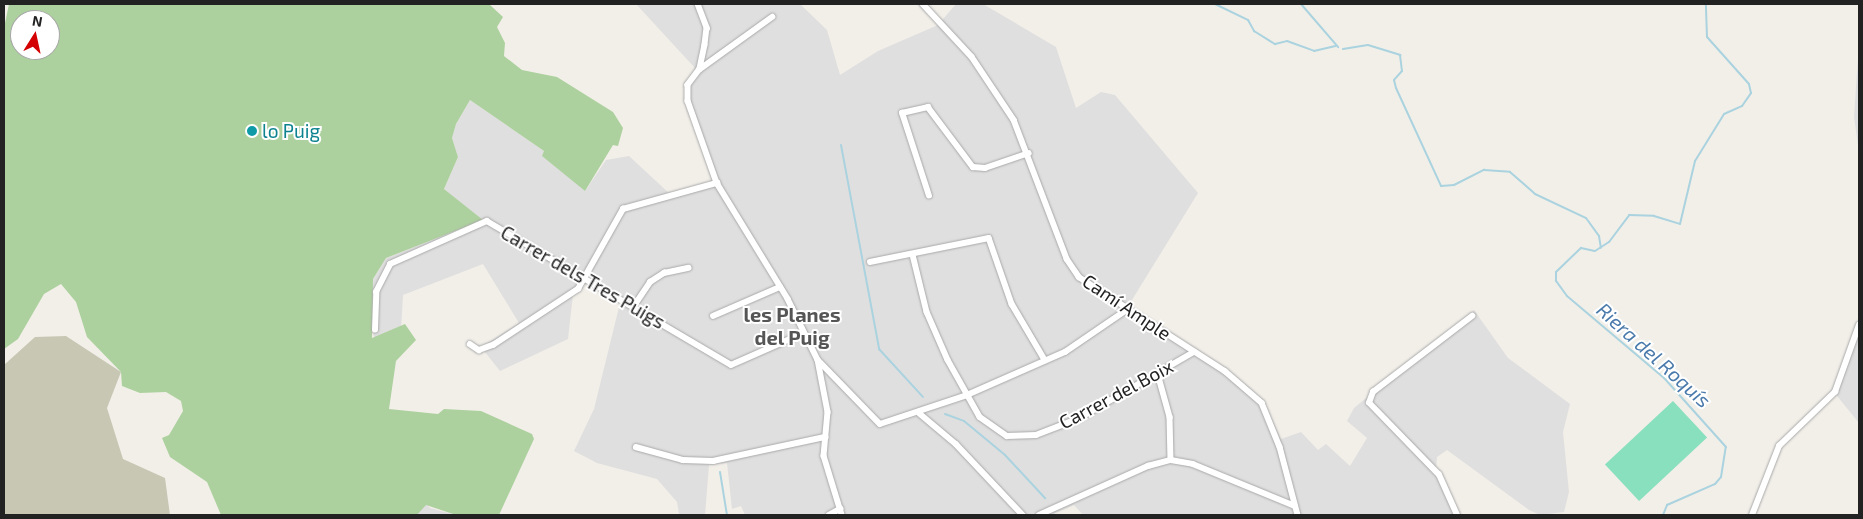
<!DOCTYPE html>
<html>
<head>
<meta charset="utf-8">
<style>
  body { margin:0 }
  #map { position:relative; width:1863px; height:519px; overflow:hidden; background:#f2efe9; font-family:"Exo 2",sans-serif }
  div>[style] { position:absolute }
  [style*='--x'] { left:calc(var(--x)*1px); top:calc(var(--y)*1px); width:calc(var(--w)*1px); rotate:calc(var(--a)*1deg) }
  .residential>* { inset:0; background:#e0dfdf }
  .construction>* { inset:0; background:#c7c7b4 }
  .forest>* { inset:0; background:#add19e }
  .pitch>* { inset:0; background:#88e0be; transform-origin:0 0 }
  .stream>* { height:2px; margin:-1px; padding:0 1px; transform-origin:1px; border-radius:1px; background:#aad3df }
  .roads { filter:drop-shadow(0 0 1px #a9a9a9) drop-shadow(0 0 1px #a9a9a9) }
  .street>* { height:5.5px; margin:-2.75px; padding:0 2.75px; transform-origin:2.75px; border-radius:2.75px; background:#fff }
  .dots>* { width:14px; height:14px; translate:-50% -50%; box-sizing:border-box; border:2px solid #fff; border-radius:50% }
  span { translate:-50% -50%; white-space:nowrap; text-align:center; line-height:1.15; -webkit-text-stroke:4px #fff; paint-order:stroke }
  .culture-label { font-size:19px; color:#0d838f }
  .left { translate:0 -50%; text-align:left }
  .street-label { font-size:19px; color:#222 }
  .neighbourhood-label { font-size:20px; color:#555; font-weight:700 }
  .water-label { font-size:20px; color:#4a7aab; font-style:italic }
  .frame { position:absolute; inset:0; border:5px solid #222; pointer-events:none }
  .north { position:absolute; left:10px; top:10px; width:50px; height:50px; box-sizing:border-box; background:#fff; border:1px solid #a7a7a7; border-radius:50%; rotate:10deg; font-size:14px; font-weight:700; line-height:20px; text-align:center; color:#222 }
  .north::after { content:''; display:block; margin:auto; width:18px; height:22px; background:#d40000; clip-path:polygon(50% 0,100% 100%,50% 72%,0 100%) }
</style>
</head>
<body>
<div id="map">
  <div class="residential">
    <div style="clip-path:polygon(636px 4px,800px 4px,827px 30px,840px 75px,878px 51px,938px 25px,956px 4px,983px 4px,1056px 47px,1076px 108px,1101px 92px,1115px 95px,1198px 193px,1127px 308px,1250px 388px,1266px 407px,1281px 439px,1301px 432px,1318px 450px,1326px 444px,1350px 466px,1367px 438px,1347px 421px,1354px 408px,1474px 310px,1508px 358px,1570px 404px,1563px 432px,1569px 492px,1564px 512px,1540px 515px,1529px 510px,1447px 450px,1437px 457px,1436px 469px,1459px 515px,1083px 515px,1074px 505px,1051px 515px,745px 515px,741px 506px,732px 509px,727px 463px,709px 465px,705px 515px,679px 514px,677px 502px,657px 479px,597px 463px,574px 451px,594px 409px,620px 303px,584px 282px,573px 294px,568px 339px,500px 371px,481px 347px,519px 323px,483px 264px,403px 295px,401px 330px,375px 340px,369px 320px,373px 279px,386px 258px,481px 221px,444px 189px,458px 157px,452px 138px,456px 124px,470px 100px,544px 151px,585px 191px,606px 160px,629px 156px,670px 194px,715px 183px,685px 91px,695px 68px)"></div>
    <div style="clip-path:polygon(1858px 58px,1859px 58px,1859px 152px,1854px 117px)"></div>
    <div style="clip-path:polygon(1859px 319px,1859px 423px,1833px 391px)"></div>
    <div style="clip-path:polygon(426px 504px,430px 508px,456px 515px,417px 515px)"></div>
  </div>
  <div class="construction">
    <div style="clip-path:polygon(66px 336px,121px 372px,107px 408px,123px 459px,165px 478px,170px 515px,4px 515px,4px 365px,35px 337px)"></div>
  </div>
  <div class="forest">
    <div style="clip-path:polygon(evenodd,9px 4px,489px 4px,503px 17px,497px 27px,505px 43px,504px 56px,522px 70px,557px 77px,613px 112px,623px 128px,618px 146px,613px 145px,585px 191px,542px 156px,544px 151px,470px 100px,456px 124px,452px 138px,458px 157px,444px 189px,483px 220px,386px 258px,373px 279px,372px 338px,405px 324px,416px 340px,396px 361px,389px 409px,438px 414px,444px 409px,481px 411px,532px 434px,534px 439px,499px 515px,456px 515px,426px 505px,417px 515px,221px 515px,207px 482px,170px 457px,162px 438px,169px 435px,183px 411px,181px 401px,166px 392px,140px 393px,122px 386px,121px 372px,87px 337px,76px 302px,61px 284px,44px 294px,18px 339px,4px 349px,4px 28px,9px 4px,20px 20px,50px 20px,50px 50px,20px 50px,20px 20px)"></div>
  </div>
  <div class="pitch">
    <div style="left:1673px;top:401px;width:50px;height:93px;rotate:47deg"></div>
  </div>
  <div class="stream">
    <div style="--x:1215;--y:4;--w:37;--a:26"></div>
    <div style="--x:1248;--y:20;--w:13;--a:61"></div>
    <div style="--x:1254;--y:31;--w:25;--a:32"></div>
    <div style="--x:1275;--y:44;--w:12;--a:-14"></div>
    <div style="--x:1287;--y:41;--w:29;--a:20"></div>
    <div style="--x:1314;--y:51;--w:22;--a:-13"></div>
    <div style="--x:1301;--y:4;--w:57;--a:49.3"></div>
    <div style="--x:1343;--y:49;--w:25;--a:-9"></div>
    <div style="--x:1368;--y:45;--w:34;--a:17"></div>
    <div style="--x:1400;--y:55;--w:16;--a:83"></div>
    <div style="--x:1402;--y:71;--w:12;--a:132"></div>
    <div style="--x:1394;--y:80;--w:8;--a:76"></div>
    <div style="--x:1396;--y:88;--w:108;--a:65.3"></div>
    <div style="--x:1441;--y:186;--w:13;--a:-4"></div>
    <div style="--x:1454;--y:185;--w:34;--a:-27"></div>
    <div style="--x:1484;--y:170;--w:26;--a:4"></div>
    <div style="--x:1510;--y:172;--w:33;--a:41"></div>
    <div style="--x:1535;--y:194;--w:56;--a:25.2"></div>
    <div style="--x:1586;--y:218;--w:22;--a:54"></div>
    <div style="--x:1599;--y:236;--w:12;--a:81"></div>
    <div style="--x:841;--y:145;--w:208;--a:79.4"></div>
    <div style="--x:879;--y:349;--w:65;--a:47.5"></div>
    <div style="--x:945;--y:414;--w:20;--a:20"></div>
    <div style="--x:964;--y:421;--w:53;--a:39.7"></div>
    <div style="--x:1005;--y:455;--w:59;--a:47.1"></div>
    <div style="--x:720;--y:472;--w:44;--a:80.8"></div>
    <div style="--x:1663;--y:515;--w:11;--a:-68"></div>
    <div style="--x:1667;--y:505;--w:52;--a:-23.6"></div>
    <div style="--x:1715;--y:484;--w:9;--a:-49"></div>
    <div style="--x:1721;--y:477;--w:30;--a:-81"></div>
    <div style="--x:1726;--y:447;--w:93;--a:-131.9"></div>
    <div style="--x:1664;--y:378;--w:127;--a:-139.8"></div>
    <div style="--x:1567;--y:296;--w:19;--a:-126"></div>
    <div style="--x:1556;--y:281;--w:9;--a:-90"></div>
    <div style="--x:1556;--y:272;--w:35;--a:-44"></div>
    <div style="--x:1581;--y:248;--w:14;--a:12"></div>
    <div style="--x:1595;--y:251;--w:17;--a:-33"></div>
    <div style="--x:1609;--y:242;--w:34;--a:-53"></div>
    <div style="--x:1629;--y:215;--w:25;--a:2"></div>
    <div style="--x:1654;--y:216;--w:27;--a:17"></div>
    <div style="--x:1680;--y:224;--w:65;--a:-76.6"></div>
    <div style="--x:1695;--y:161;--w:55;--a:-58.3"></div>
    <div style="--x:1724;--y:114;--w:20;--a:-24"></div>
    <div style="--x:1742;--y:106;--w:16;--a:-55"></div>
    <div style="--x:1751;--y:93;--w:9;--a:-103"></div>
    <div style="--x:1749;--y:84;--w:63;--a:-131.8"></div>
    <div style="--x:1707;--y:37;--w:33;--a:-92"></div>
  </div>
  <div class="roads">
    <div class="street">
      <div style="--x:698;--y:4;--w:26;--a:69"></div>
      <div style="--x:707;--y:28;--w:17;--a:97"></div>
      <div style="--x:705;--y:45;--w:25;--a:102"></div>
      <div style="--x:700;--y:69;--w:20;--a:127"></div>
      <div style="--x:688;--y:85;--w:16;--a:90"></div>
      <div style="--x:688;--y:101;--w:87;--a:70.5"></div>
      <div style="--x:717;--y:183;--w:136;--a:58.5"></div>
      <div style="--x:788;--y:299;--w:68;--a:63.8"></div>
      <div style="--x:818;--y:360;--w:53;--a:79.1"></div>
      <div style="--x:828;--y:412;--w:44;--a:95.2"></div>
      <div style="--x:824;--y:456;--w:62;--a:73"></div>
      <div style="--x:923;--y:4;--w:72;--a:47.2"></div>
      <div style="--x:972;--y:57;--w:76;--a:56.3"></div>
      <div style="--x:1014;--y:120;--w:149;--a:69.1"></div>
      <div style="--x:1067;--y:259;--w:22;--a:56"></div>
      <div style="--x:1079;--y:277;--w:174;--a:32.8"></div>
      <div style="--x:1225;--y:371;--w:49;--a:40.9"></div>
      <div style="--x:1262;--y:403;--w:48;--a:67.8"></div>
      <div style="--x:1280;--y:447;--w:70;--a:75.2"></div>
      <div style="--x:700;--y:69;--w:89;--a:-35.8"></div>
      <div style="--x:929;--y:196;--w:87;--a:-108"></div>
      <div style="--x:902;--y:113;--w:27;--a:-13"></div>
      <div style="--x:928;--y:107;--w:75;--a:53.1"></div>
      <div style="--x:973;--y:167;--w:12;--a:5"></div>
      <div style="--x:985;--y:168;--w:46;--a:-18.8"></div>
      <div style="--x:913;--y:255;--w:59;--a:76.2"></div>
      <div style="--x:927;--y:312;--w:52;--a:66.4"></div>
      <div style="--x:948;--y:360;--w:65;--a:60.7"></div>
      <div style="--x:980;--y:417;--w:33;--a:35"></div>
      <div style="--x:1007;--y:436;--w:29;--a:-2"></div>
      <div style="--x:1036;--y:435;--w:47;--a:-21.1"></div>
      <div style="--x:1080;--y:418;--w:132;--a:-30.1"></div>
      <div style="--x:870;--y:262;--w:121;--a:-11.4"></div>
      <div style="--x:989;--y:238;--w:70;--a:70.8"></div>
      <div style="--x:1012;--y:304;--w:65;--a:59.5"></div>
      <div style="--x:634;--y:306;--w:29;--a:-56"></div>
      <div style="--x:650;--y:282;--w:17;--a:-33"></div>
      <div style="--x:664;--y:273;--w:25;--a:-12"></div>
      <div style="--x:713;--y:316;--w:73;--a:-23.4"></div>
      <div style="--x:375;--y:330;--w:38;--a:-88"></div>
      <div style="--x:376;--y:292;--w:31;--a:-63"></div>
      <div style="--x:390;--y:264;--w:106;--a:-23.9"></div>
      <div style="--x:487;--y:221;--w:283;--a:30.5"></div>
      <div style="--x:731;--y:365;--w:72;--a:-23.7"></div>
      <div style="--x:797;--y:336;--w:11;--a:15"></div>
      <div style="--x:470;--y:344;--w:11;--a:34"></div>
      <div style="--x:479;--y:350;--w:15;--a:-20"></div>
      <div style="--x:493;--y:345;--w:102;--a:-33.4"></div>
      <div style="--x:578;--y:289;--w:92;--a:-60.6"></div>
      <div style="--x:623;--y:209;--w:98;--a:-15.5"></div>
      <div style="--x:818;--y:360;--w:89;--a:45.9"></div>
      <div style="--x:880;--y:424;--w:92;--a:-18.4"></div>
      <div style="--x:967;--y:395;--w:107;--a:-23.7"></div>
      <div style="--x:1065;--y:352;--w:73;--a:-34.3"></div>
      <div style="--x:1158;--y:374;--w:45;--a:74.4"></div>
      <div style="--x:1170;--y:417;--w:43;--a:88.7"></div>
      <div style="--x:918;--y:412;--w:50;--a:40.1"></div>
      <div style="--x:956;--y:444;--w:98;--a:46.7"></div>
      <div style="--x:636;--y:447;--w:49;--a:15.5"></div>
      <div style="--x:683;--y:460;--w:30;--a:2"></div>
      <div style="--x:713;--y:461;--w:115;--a:-12.1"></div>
      <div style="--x:829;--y:515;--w:13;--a:-29"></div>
      <div style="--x:1039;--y:515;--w:120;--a:-24.2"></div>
      <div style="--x:1148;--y:466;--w:24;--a:-15"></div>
      <div style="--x:1171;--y:460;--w:22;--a:10"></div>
      <div style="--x:1193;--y:464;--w:110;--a:22.4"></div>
      <div style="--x:1457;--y:515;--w:44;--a:-114.2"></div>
      <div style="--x:1439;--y:475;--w:100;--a:-134.2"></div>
      <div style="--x:1369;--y:403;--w:12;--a:-70"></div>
      <div style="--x:1373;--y:392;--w:125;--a:-37.5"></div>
      <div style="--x:1752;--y:515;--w:74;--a:-68.6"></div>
      <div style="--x:1779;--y:446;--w:78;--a:-44"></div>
      <div style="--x:1835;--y:392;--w:71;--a:-70.3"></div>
    </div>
  </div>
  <div class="dots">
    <div style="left:252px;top:131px;background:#0f9aa8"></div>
  </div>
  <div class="culture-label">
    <span class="left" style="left:262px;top:131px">lo Puig</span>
  </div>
  <div class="street-label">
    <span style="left:583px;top:277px;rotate:30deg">Carrer dels Tres Puigs</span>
    <span style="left:1127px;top:307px;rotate:34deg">Camí Ample</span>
    <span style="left:1116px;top:394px;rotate:-28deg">Carrer del Boix</span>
  </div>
  <div class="neighbourhood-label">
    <span style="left:792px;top:326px">les Planes<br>del Puig</span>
  </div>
  <div class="water-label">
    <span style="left:1654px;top:355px;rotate:42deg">Riera del Roquís</span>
  </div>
  <div class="frame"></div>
  <div class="north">N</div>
</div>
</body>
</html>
